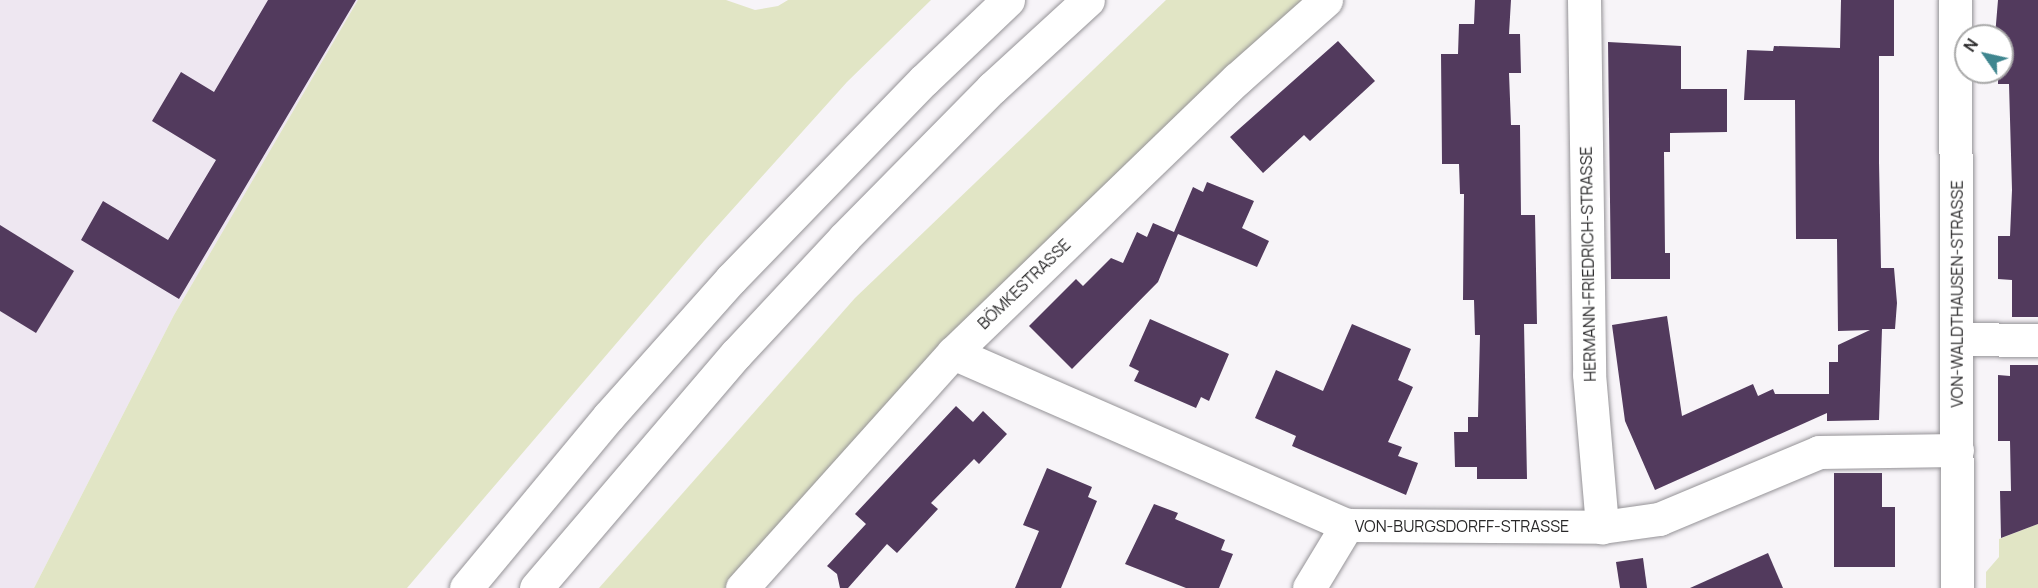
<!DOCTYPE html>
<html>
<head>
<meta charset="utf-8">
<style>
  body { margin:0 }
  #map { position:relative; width:2038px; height:588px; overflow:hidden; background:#f7f4f8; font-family:Manrope,sans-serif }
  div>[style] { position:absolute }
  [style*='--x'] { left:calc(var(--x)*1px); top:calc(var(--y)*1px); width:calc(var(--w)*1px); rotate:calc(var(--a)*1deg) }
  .built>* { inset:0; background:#eee7f1 }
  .green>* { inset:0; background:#e1e5c5 }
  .building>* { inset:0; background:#523a5d }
  .roads { filter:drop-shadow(0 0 2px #959397) drop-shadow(0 0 2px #959397) }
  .minor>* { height:33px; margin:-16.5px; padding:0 16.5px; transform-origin:16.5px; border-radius:16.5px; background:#fff }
  .highway>* { height:33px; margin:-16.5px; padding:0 16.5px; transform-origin:16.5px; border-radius:16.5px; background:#fff }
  span { translate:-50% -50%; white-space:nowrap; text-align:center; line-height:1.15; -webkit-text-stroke:6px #fff; paint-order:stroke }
  .street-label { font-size:16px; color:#292829 }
  .north { position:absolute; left:1954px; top:24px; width:60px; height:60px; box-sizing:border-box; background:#fff; border:2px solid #a9a9a9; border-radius:50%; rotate:304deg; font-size:16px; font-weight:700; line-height:24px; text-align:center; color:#292829 }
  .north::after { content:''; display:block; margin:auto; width:21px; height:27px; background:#3f868f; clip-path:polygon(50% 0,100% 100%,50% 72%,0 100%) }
</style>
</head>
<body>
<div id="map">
  <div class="built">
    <div style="clip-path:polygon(0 0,358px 0,174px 315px,34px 588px,0 588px)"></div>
  </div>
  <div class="green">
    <div style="clip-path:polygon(358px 0,726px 0,755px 10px,778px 6px,788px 0,931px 0,847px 82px,704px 241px,407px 588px,34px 588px,174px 315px)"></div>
    <div style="clip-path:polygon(1166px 0,1310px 0,730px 588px,599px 588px,855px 298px)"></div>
    <div style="clip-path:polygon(2038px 524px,2038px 588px,1986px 588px,1986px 572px,1999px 557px,1999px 539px)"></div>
  </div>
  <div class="building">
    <div style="clip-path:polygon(268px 0,356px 0,179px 299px,81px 240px,103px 201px,168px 240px,216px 160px,152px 121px,181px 72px,214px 92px)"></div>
    <div style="clip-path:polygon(1475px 0,1511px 0,1509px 34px,1520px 34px,1521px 73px,1509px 73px,1511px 125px,1520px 125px,1521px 215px,1535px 215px,1537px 324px,1524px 324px,1527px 479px,1477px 479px,1477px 467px,1455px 467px,1454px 432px,1468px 432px,1468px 417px,1478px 417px,1480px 335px,1475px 335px,1474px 300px,1463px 300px,1464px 194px,1460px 194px,1459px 164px,1442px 164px,1441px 54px,1458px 54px,1459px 24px,1474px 24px)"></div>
    <div style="clip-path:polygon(1841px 0,1894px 0,1894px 56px,1879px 56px,1879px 162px,1881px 268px,1894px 268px,1897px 303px,1895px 329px,1882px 329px,1879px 420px,1827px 421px,1827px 413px,1655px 490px,1625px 421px,1612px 325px,1667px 316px,1682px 416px,1753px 384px,1758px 396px,1773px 389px,1775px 394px,1829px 394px,1829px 362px,1838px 362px,1838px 345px,1870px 330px,1838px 331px,1837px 239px,1796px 239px,1795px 100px,1744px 100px,1747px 50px,1773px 51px,1774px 46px,1840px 48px)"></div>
    <div style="clip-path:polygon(1998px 0,2038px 0,2038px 317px,2012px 317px,2012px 280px,1998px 279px,1998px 236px,2010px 236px,2012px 190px,2009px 84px,1998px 84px,1998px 72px,2002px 72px,2002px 36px,1995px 36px)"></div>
    <div style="clip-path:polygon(1338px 41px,1375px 81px,1310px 141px,1304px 135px,1263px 173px,1230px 137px)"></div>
    <div style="clip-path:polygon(1608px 42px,1681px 46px,1681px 89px,1727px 89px,1727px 132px,1670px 133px,1670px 152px,1664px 152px,1665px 253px,1670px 253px,1670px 279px,1611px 279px)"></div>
    <div style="clip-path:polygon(1207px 182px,1254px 201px,1242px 228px,1269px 241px,1257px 267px,1178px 234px,1158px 282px,1072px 369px,1029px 326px,1076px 279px,1083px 286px,1111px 258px,1123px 263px,1137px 232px,1147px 237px,1153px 223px,1174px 232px,1193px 187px,1203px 192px)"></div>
    <div style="clip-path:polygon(0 225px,74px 271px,36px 333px,0 311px)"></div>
    <div style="clip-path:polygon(1150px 319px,1229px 354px,1209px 401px,1201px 397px,1196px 408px,1134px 381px,1139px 371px,1129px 366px)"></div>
    <div style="clip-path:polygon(1352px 324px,1411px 349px,1398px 380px,1413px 387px,1388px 442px,1402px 447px,1398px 456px,1418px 463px,1406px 495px,1292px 446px,1296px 436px,1255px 418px,1276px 370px,1323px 391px)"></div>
    <div style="clip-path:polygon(2010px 365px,2038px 365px,2038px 524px,2001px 538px,2000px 491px,2011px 491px,2010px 441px,1998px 441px,1998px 375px,2010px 376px)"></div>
    <div style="clip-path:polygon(956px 406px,973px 422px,983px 411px,1007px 434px,979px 464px,974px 459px,931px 503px,938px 509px,897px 553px,887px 544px,848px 588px,840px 588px,837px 574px,827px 566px,866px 524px,855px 514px)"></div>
    <div style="clip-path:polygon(1047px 468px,1092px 487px,1088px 497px,1097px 501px,1061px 588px,1015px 588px,1039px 531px,1023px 525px)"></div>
    <div style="clip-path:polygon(1834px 473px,1882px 473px,1882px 507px,1895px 507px,1895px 567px,1834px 567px)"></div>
    <div style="clip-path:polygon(1154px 504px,1178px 513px,1175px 519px,1225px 540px,1221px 550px,1233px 554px,1219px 588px,1186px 588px,1125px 564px)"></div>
    <div style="clip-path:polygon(1768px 553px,1783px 588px,1690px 588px)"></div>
    <div style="clip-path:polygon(1643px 558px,1647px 588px,1620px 588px,1616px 562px)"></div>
  </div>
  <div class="roads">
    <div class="minor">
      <div style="--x:1584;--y:0;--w:374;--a:89.2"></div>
      <div style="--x:1589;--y:374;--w:154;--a:85.1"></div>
      <div style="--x:1955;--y:0;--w:588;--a:89.81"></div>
      <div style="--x:1957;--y:339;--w:81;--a:0.7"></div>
      <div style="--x:953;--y:353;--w:430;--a:23.6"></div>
      <div style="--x:1347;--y:525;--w:255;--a:0.4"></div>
      <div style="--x:1602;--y:527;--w:58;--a:-8"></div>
      <div style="--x:1659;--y:519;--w:173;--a:-22.7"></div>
      <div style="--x:1819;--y:452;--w:138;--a:-0.8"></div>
      <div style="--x:742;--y:588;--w:316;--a:-48.1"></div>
      <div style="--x:953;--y:353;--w:395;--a:-44"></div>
      <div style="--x:1237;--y:79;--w:119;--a:-41.6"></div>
      <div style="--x:1309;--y:588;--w:74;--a:-58.9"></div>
    </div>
    <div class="highway">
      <div style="--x:466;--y:588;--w:222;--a:-50.3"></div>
      <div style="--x:608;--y:417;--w:185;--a:-48.3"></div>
      <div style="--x:731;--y:279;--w:277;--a:-45.9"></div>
      <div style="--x:924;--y:80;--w:116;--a:-43.6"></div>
      <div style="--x:536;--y:588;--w:308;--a:-49.5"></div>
      <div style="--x:736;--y:354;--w:158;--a:-47"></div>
      <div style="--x:844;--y:238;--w:211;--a:-45.4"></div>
      <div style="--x:992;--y:88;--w:130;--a:-42.5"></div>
    </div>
  </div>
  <div class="street-label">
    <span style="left:1588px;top:264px;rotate:-91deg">HERMANN-FRIEDRICH-STRASSE</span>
    <span style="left:1024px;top:284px;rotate:-44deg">BÖMKESTRASSE</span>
    <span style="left:1957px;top:294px;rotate:-90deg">VON-WALDTHAUSEN-STRASSE</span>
    <span style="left:1462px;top:526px">VON-BURGSDORFF-STRASSE</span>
  </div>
  <div class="north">N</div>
</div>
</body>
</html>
